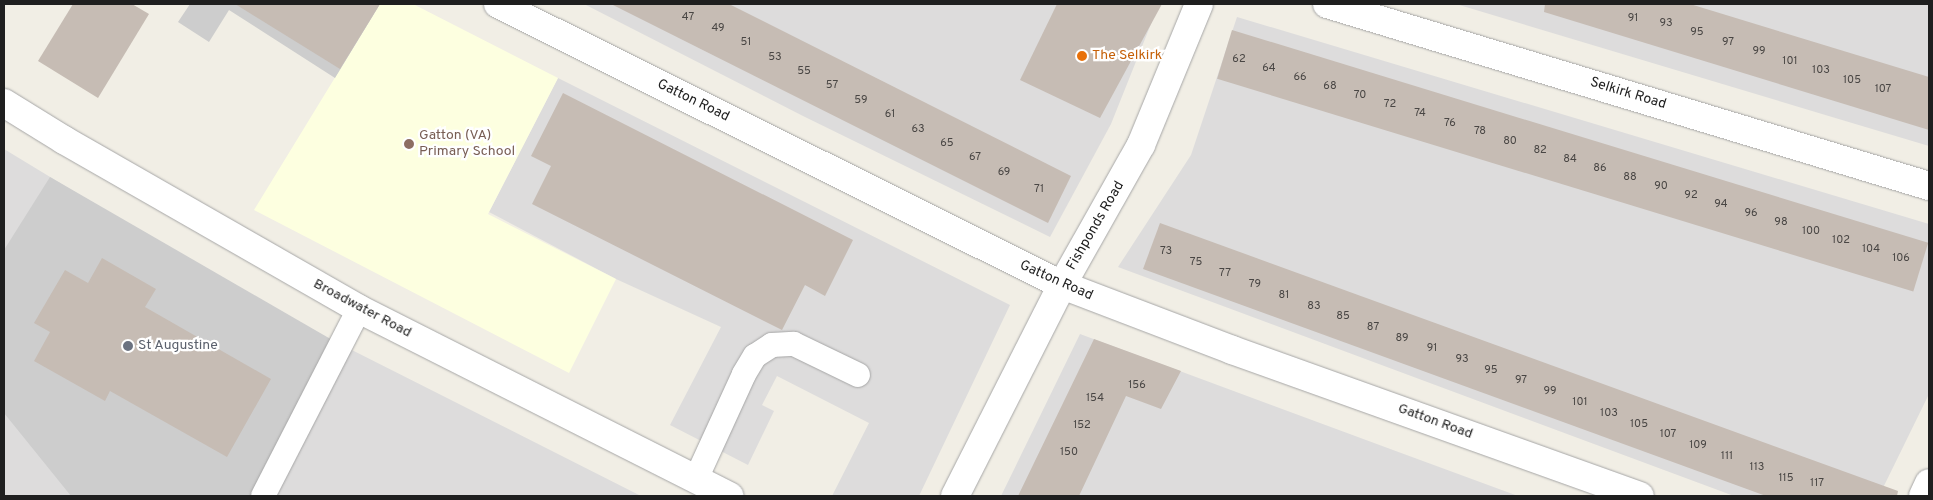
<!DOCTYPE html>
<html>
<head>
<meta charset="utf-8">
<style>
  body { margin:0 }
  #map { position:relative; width:1933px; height:500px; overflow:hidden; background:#f1eee5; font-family:Overpass,sans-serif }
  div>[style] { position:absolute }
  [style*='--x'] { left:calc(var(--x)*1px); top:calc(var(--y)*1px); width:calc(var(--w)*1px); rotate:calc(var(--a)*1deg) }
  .residential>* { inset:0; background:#dddcdc }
  .education>* { inset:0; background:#fdffe0 }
  .religious>* { inset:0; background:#cdcdcd }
  .building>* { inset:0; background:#c6bcb4; transform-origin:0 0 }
  .roads { filter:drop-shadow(0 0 1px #a6a6a6) drop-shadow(0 0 1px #a6a6a6) }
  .lane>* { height:24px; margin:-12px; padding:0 12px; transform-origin:12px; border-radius:12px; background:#fff }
  .street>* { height:28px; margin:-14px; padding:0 14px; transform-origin:14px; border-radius:14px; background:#fff }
  .dots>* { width:14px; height:14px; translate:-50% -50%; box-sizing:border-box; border:2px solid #fff; border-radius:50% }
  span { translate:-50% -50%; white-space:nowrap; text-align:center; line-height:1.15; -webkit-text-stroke:4.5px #fff; paint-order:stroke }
  .number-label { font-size:11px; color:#494644 }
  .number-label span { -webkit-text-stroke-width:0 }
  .food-label { font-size:14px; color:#c56008 }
  .left { translate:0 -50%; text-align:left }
  .street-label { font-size:14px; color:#1f1f1f }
  .education-label { font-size:14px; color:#785e54 }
  .worship-label { font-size:14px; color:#5b616d }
  .frame { position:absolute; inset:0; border:5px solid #1f1f1f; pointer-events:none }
</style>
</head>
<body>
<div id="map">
  <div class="residential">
    <div style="clip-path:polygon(584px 4px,1159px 4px,1111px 124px,1050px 237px,803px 116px)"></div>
    <div style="clip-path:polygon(1456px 4px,1929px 4px,1929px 146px,1832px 117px)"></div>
    <div style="clip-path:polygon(1237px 17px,1929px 224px,1929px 394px,1879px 496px,1734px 496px,1118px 267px,1191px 155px)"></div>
    <div style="clip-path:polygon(558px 78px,1010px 305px,919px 496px,832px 496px,869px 423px,777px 376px,762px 405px,774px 411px,748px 465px,670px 425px,721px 327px,616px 279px,489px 212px)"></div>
    <div style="clip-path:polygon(4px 149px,215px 277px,334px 341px,641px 496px,4px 496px)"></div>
    <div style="clip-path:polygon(1080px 334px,1393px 450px,1518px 496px,1001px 496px)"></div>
  </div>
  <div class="education">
    <div style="clip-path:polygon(380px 4px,413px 4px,558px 78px,488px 214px,616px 279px,569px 373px,254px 210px)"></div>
  </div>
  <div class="religious">
    <div style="clip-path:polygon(190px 4px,380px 4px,335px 78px,229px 10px,209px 42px,178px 22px)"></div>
    <div style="clip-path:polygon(50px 177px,334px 341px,252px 496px,71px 496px,4px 413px,4px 250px)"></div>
  </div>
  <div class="building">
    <div style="clip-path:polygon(73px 4px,132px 4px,149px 14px,98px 98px,38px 61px)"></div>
    <div style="clip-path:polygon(235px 4px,380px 4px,340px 69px)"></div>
    <div style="clip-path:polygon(611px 4px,729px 4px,1071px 176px,1048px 223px)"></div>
    <div style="clip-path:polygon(1057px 4px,1162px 4px,1100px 118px,1020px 80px)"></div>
    <div style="clip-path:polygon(1545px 4px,1690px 4px,1929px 77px,1929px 130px,1544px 12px)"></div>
    <div style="left:1232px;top:30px;width:728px;height:51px;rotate:17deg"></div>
    <div style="clip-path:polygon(563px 93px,853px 240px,825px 296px,805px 285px,782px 330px,532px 204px,551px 166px,531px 156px)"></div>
    <div style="clip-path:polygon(1160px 223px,1898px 491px,1897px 496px,1766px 496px,1143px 269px)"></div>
    <div style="clip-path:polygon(102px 258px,156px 289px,145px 307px,271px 379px,227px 457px,110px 391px,105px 401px,34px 361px,50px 332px,34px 323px,65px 270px,88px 283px)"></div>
    <div style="clip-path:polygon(1094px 339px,1181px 371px,1161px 409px,1126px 396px,1079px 496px,1018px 496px)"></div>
  </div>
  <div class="roads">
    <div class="lane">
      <div style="--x:696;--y:479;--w:115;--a:-65.4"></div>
      <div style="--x:744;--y:374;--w:21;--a:-59"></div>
      <div style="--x:755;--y:356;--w:20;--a:-33"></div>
      <div style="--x:772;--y:345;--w:22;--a:-3"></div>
      <div style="--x:794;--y:344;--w:71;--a:25.8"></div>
      <div style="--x:263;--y:496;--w:210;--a:-62.8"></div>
    </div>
    <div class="street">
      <div style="--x:498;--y:4;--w:630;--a:26.48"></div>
      <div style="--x:1062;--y:285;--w:182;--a:20.9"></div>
      <div style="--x:1232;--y:350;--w:433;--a:19.7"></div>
      <div style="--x:1327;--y:4;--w:629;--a:16.82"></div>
      <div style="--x:4;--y:103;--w:70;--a:31.7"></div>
      <div style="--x:64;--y:140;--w:340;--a:29.8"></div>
      <div style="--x:359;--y:309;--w:415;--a:26.8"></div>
      <div style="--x:955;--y:496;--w:237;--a:-63.1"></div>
      <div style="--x:1062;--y:285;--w:161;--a:-60.6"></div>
      <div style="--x:1141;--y:145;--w:152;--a:-67.6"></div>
      <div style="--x:1923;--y:496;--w:14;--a:-65"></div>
    </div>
  </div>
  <div class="dots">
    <div style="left:1082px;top:56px;background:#e8710a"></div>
    <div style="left:409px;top:144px;background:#8d6e63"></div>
    <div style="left:128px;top:346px;background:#6b7280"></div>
  </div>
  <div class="number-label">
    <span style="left:688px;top:17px">47</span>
    <span style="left:1633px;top:18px">91</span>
    <span style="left:1666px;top:23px">93</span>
    <span style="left:718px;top:28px">49</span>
    <span style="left:1697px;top:32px">95</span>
    <span style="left:746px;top:42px">51</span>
    <span style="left:1728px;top:42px">97</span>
    <span style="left:1759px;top:51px">99</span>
    <span style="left:775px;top:57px">53</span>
    <span style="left:1239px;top:59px">62</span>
    <span style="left:1790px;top:61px">101</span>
    <span style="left:1269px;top:68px">64</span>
    <span style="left:1821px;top:70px">103</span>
    <span style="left:804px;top:71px">55</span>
    <span style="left:1300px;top:77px">66</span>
    <span style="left:1852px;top:80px">105</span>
    <span style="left:832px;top:85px">57</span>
    <span style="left:1330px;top:86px">68</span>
    <span style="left:1883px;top:89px">107</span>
    <span style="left:1360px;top:95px">70</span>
    <span style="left:861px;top:100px">59</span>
    <span style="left:1390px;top:104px">72</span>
    <span style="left:1420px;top:113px">74</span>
    <span style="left:890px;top:114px">61</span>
    <span style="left:1450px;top:123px">76</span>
    <span style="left:918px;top:129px">63</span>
    <span style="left:1480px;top:131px">78</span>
    <span style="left:1510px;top:141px">80</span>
    <span style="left:947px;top:143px">65</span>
    <span style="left:1540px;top:150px">82</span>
    <span style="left:975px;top:157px">67</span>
    <span style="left:1570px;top:159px">84</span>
    <span style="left:1600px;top:168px">86</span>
    <span style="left:1004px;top:172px">69</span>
    <span style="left:1630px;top:177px">88</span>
    <span style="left:1661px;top:186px">90</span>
    <span style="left:1039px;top:189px">71</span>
    <span style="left:1691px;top:195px">92</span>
    <span style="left:1721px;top:204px">94</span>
    <span style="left:1751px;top:213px">96</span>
    <span style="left:1781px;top:222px">98</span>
    <span style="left:1811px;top:231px">100</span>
    <span style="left:1841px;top:240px">102</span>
    <span style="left:1871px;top:249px">104</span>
    <span style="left:1166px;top:251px">73</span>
    <span style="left:1901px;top:258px">106</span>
    <span style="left:1196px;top:262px">75</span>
    <span style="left:1225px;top:273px">77</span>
    <span style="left:1255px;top:284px">79</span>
    <span style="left:1284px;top:295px">81</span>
    <span style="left:1314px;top:306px">83</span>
    <span style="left:1343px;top:316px">85</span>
    <span style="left:1373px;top:327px">87</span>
    <span style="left:1402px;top:338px">89</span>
    <span style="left:1432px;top:348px">91</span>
    <span style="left:1462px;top:359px">93</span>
    <span style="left:1491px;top:370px">95</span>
    <span style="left:1521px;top:380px">97</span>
    <span style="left:1137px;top:385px">156</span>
    <span style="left:1550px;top:391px">99</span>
    <span style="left:1095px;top:398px">154</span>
    <span style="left:1580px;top:402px">101</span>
    <span style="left:1609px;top:413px">103</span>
    <span style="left:1639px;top:424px">105</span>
    <span style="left:1082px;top:425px">152</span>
    <span style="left:1668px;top:434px">107</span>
    <span style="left:1698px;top:445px">109</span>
    <span style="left:1069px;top:452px">150</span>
    <span style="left:1727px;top:456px">111</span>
    <span style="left:1757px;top:467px">113</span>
    <span style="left:1786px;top:478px">115</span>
    <span style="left:1817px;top:483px">117</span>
  </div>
  <div class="food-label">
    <span class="left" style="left:1092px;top:56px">The Selkirk</span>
  </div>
  <div class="street-label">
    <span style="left:1628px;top:94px;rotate:17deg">Selkirk Road</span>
    <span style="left:693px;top:101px;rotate:26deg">Gatton Road</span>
    <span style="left:1096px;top:226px;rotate:-60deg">Fishponds Road</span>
    <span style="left:1056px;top:281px;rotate:24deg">Gatton Road</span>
    <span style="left:362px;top:309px;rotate:28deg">Broadwater Road</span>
    <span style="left:1435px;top:422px;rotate:20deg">Gatton Road</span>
  </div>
  <div class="education-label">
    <span class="left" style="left:419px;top:144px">Gatton (VA)<br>Primary School</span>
  </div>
  <div class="worship-label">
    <span class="left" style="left:138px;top:346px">St Augustine</span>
  </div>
  <div class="frame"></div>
</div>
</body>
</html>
